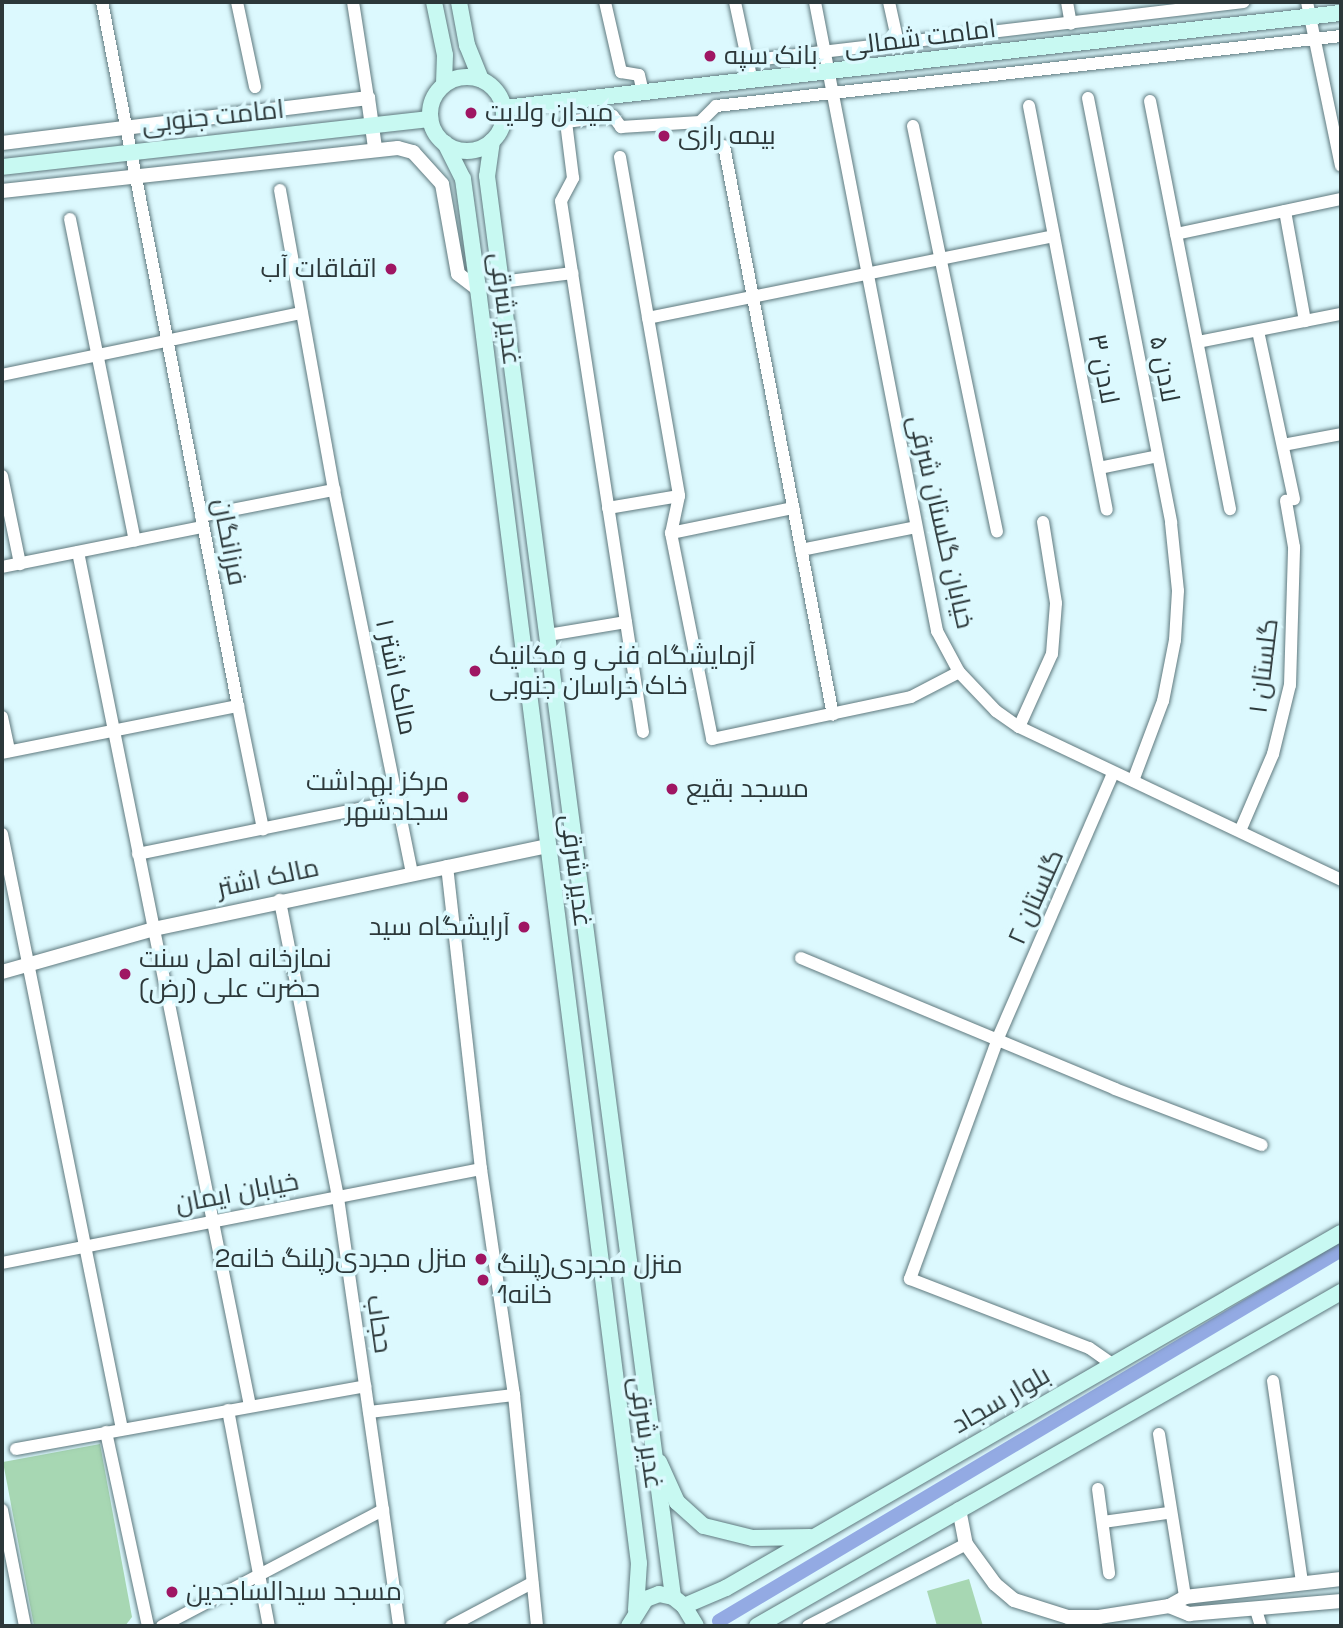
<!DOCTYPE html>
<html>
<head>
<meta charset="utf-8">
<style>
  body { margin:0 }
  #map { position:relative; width:1343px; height:1628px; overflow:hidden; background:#dcf9fe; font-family:"Space Grotesk",Cairo,sans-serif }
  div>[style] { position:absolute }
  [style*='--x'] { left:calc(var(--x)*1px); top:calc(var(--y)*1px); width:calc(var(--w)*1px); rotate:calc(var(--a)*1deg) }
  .green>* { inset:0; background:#a7d7b3 }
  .canal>* { height:14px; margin:-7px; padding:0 7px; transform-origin:7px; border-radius:7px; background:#93aae3 }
  .roads { filter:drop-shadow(0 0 2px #5f797e) drop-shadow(0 0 2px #5f797e) }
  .minor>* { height:12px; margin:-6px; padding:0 6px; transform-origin:6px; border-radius:6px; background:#fff }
  .tertiary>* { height:14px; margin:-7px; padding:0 7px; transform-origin:7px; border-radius:7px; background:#fff }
  .secondary>* { height:16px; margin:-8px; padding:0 8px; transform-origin:8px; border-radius:8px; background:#c8f9f2 }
  .secondary>.ring { margin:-8px; padding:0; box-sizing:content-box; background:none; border:16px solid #c8f9f2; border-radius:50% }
  .dots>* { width:19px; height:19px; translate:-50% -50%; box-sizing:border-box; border:4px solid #dcf9fe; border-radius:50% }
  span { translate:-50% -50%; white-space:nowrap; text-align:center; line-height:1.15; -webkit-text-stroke:7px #dcf9fe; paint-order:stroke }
  .street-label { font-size:26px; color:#2c383a }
  .poi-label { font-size:26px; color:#2c383a }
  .left { translate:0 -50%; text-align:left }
  .right { translate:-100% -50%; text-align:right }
  .frame { position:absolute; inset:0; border:4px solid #2c383a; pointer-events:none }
</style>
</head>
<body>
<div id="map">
  <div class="green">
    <div style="clip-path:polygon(100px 1444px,132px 1617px,125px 1626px,34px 1626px,3px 1462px)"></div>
    <div style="clip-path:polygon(969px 1579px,983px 1626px,937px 1626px,927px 1591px)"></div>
  </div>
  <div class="canal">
    <div style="--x:719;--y:1621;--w:724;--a:-30.81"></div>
  </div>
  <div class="roads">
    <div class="minor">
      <div style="--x:237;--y:2;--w:87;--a:78"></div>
      <div style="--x:353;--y:2;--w:97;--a:81.1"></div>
      <div style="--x:605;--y:2;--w:72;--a:77.1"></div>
      <div style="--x:621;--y:72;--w:18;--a:9"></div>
      <div style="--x:639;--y:75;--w:17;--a:77"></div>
      <div style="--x:735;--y:2;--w:81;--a:77.9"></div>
      <div style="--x:815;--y:2;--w:641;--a:79.02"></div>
      <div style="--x:937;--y:631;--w:47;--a:61.8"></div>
      <div style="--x:959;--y:672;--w:54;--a:46.5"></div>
      <div style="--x:996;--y:711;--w:28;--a:35"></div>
      <div style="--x:1019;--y:727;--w:357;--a:25.4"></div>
      <div style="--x:889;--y:2;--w:42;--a:77.6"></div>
      <div style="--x:1067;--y:2;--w:22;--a:80"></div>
      <div style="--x:1307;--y:2;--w:167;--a:78.3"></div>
      <div style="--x:746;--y:61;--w:501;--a:-6.76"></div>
      <div style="--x:1088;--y:98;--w:433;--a:78.9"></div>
      <div style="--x:1171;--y:523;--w:68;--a:84.1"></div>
      <div style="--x:1178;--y:591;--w:49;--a:93.5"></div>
      <div style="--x:1175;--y:640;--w:62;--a:101.1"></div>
      <div style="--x:1163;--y:701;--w:85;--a:110.6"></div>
      <div style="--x:1150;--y:101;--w:416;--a:78.9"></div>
      <div style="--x:1029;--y:106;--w:411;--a:79.1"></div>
      <div style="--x:913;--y:126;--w:414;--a:78.3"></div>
      <div style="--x:724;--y:146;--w:579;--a:79.16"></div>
      <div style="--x:620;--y:157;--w:344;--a:80.1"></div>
      <div style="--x:679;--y:496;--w:38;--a:102"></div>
      <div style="--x:671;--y:533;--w:210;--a:78.7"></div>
      <div style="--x:712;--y:739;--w:203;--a:-11.9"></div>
      <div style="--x:911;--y:697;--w:54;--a:-27.5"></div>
      <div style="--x:280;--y:190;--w:305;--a:79.8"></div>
      <div style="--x:334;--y:490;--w:390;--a:78.5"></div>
      <div style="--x:1285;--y:211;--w:112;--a:79.7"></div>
      <div style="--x:70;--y:219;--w:328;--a:78.6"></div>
      <div style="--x:1176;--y:234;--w:169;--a:-12"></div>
      <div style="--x:501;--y:282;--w:72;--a:-7.2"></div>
      <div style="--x:648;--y:318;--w:414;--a:-11.4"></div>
      <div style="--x:1258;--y:331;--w:172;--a:77.9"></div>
      <div style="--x:1198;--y:342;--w:146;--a:-11.1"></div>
      <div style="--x:2;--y:375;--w:306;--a:-11.7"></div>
      <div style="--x:1283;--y:445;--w:59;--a:-10.7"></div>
      <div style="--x:1099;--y:468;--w:60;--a:-11.5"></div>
      <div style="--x:2;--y:476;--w:90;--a:78.4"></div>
      <div style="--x:608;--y:508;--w:72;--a:-9.6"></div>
      <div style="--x:201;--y:516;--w:136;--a:-11.1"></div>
      <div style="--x:671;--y:533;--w:125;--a:-11.6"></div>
      <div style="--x:801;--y:550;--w:117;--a:-11.3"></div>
      <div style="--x:78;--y:552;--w:871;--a:78.61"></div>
      <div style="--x:2;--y:567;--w:205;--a:-11.3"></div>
      <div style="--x:548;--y:635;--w:79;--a:-9.5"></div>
      <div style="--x:238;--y:706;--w:126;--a:78.5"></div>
      <div style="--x:2;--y:717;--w:35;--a:78"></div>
      <div style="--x:1019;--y:727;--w:80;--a:-65.7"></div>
      <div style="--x:1052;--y:654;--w:51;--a:-85.5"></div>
      <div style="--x:1056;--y:603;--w:82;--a:-99.1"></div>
      <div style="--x:643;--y:732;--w:537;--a:-98.78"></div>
      <div style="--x:561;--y:201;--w:26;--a:-62"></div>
      <div style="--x:573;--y:178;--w:56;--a:-97.1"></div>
      <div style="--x:566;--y:122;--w:47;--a:-7.3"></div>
      <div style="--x:613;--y:116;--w:14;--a:54"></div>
      <div style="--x:621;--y:127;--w:79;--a:-3.6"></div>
      <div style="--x:700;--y:122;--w:23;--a:-45"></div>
      <div style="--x:716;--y:106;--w:629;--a:-6.39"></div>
      <div style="--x:2;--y:753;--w:241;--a:-11.3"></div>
      <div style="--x:238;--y:706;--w:717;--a:-100.93"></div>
      <div style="--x:1240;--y:831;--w:84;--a:-66.8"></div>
      <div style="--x:1273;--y:754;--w:71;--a:-76.2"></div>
      <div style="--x:1290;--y:685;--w:138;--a:-88.3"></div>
      <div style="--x:1294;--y:547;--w:47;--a:-99.9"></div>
      <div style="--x:2;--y:834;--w:607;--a:78.6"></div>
      <div style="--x:138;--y:854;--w:265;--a:-11.5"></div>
      <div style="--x:447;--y:866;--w:305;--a:83.6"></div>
      <div style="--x:481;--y:1169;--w:228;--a:81.7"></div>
      <div style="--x:514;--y:1395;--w:232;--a:84.3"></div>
      <div style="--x:801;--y:958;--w:340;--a:22.6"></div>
      <div style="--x:1115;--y:1089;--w:157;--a:20.9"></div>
      <div style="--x:2;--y:1263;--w:488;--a:-11.1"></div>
      <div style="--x:1112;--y:1364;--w:28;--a:-145"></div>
      <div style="--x:1089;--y:1348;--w:192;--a:-158.9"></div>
      <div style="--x:910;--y:1279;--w:257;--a:-69.9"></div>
      <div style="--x:998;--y:1038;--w:289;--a:-66.5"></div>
      <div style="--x:1273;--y:1381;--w:204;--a:81.8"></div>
      <div style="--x:228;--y:1410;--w:220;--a:79.3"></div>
      <div style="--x:369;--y:1412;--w:146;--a:-6.7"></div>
      <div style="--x:106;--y:1432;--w:198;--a:77.8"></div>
      <div style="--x:1159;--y:1434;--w:165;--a:80.9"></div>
      <div style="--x:16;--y:1449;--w:355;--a:-10.2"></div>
      <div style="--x:1098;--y:1489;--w:85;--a:82.5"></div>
      <div style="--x:2;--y:1510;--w:118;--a:78.8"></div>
      <div style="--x:383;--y:1510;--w:117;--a:82.1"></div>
      <div style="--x:1103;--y:1522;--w:66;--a:-7.9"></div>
      <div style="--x:1256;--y:1610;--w:17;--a:73"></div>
      <div style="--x:162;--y:1626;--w:250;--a:-27.7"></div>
      <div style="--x:383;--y:1510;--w:316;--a:-98.2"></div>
      <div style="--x:338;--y:1197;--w:303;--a:-101.1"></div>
      <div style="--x:451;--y:1626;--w:92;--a:-28"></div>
      <div style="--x:808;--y:1626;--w:178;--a:-27.4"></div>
    </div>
    <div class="tertiary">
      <div style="--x:2;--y:143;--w:369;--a:-7"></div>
      <div style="--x:368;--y:98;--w:50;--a:82"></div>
      <div style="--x:2;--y:191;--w:398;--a:-6.2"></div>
      <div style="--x:398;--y:148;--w:16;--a:15"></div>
      <div style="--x:413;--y:152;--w:43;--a:47.8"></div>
      <div style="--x:442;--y:184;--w:91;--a:79.9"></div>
      <div style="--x:458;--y:274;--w:25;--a:37"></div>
      <div style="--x:2;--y:972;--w:158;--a:-15.8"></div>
      <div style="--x:154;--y:929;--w:403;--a:-11.9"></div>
      <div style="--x:959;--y:1509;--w:36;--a:79"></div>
      <div style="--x:966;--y:1544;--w:49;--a:54.1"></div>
      <div style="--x:995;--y:1584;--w:25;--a:40"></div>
      <div style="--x:1014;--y:1600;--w:57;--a:17.5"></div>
      <div style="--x:1068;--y:1617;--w:31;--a:0"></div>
      <div style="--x:1099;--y:1617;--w:71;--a:-8.9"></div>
      <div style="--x:1169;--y:1606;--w:18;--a:-29"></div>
      <div style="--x:1185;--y:1597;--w:157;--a:-6.6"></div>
      <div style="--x:1169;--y:1606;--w:22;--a:22"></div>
      <div style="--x:1189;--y:1614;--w:153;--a:-4.9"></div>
    </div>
    <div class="secondary">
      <div style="--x:434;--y:2;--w:54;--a:78.3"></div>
      <div style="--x:445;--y:55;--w:29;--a:92"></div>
      <div style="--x:459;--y:2;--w:44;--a:79.5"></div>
      <div style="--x:467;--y:45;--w:37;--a:68"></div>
      <div class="ring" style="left:430px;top:77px;width:58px;height:58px"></div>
      <div style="--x:504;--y:108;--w:842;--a:-6.48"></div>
      <div style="--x:492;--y:141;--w:35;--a:98"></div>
      <div style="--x:487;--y:176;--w:1433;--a:82.54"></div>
      <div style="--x:445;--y:143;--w:40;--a:63.4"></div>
      <div style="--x:463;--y:179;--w:111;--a:82.2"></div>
      <div style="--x:478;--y:289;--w:1284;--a:82.8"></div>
      <div style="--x:639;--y:1563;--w:47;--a:93.7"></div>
      <div style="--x:2;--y:167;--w:431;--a:-6.4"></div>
      <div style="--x:659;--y:1462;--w:44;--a:65.8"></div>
      <div style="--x:677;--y:1502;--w:36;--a:42"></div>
      <div style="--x:704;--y:1526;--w:50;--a:13.8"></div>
      <div style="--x:753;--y:1538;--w:57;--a:-1"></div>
      <div style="--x:684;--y:1606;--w:46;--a:-23.2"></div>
      <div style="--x:726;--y:1588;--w:710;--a:-30"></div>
      <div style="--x:629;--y:1626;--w:32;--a:-58"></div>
      <div style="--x:646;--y:1599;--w:14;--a:-21"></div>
      <div style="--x:659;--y:1594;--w:14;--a:12"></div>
      <div style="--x:673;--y:1597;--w:14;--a:39"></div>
      <div style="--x:684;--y:1606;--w:23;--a:59"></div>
      <div style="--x:757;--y:1626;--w:673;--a:-29.77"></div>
    </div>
  </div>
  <div class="dots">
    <div style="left:710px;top:56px;background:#9f1663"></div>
    <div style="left:471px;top:113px;background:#9f1663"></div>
    <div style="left:664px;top:136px;background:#9f1663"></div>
    <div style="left:391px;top:269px;background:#9f1663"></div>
    <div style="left:475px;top:671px;background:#9f1663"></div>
    <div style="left:672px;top:789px;background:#9f1663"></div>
    <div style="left:463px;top:797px;background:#9f1663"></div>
    <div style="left:524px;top:927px;background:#9f1663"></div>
    <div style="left:125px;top:974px;background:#9f1663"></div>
    <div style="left:481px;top:1259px;background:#9f1663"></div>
    <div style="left:483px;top:1280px;background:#9f1663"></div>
    <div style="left:172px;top:1592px;background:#9f1663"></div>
  </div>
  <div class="street-label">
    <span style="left:920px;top:38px;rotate:-7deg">امامت شمالی</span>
    <span style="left:213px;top:117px;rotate:-6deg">امامت جنوبی</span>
    <span style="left:505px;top:309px;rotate:83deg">غدیر شرقی</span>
    <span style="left:1103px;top:369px;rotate:79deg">لادن ۳</span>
    <span style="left:1164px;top:369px;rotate:79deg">لادن ۵</span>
    <span style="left:941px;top:522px;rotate:77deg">خیابان گلستان شرقی</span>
    <span style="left:229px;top:542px;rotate:79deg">فرزانگان</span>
    <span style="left:1264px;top:666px;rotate:-83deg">گلستان ۱</span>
    <span style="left:396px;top:677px;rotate:78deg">مالک اشتر ۱</span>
    <span style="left:576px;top:871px;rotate:83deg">غدیر شرقی</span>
    <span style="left:268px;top:878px;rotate:-12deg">مالک اشتر</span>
    <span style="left:1036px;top:897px;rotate:-66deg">گلستان ۲</span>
    <span style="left:237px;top:1193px;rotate:-11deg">خیابان ایمان</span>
    <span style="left:379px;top:1324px;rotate:82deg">حجاب</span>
    <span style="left:1001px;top:1400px;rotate:-30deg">بلوار سجاد</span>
    <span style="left:646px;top:1433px;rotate:82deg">غدیر شرقی</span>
  </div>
  <div class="poi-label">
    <span class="left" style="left:724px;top:56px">بانک سپه</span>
    <span class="left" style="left:485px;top:113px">میدان ولایت</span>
    <span class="left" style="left:678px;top:136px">بیمه رازی</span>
    <span class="right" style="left:377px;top:269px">اتفاقات آب</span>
    <span class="left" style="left:489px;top:671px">آزمایشگاه فنی و مکانیک<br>خاک خراسان جنوبی</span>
    <span class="right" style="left:449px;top:797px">مرکز بهداشت<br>سجادشهر</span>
    <span class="left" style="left:686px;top:789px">مسجد بقیع</span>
    <span class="right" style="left:510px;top:927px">آرایشگاه سید</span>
    <span class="left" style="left:139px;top:974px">نمازخانه اهل سنت<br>حضرت علی (رض)</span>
    <span class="right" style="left:467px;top:1259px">منزل مجردی(پلنگ خانه2</span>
    <span class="left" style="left:497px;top:1280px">منزل مجردی(پلنگ<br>خانه1</span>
    <span class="left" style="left:186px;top:1592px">مسجد سیدالساجدین</span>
  </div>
  <div class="frame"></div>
</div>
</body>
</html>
